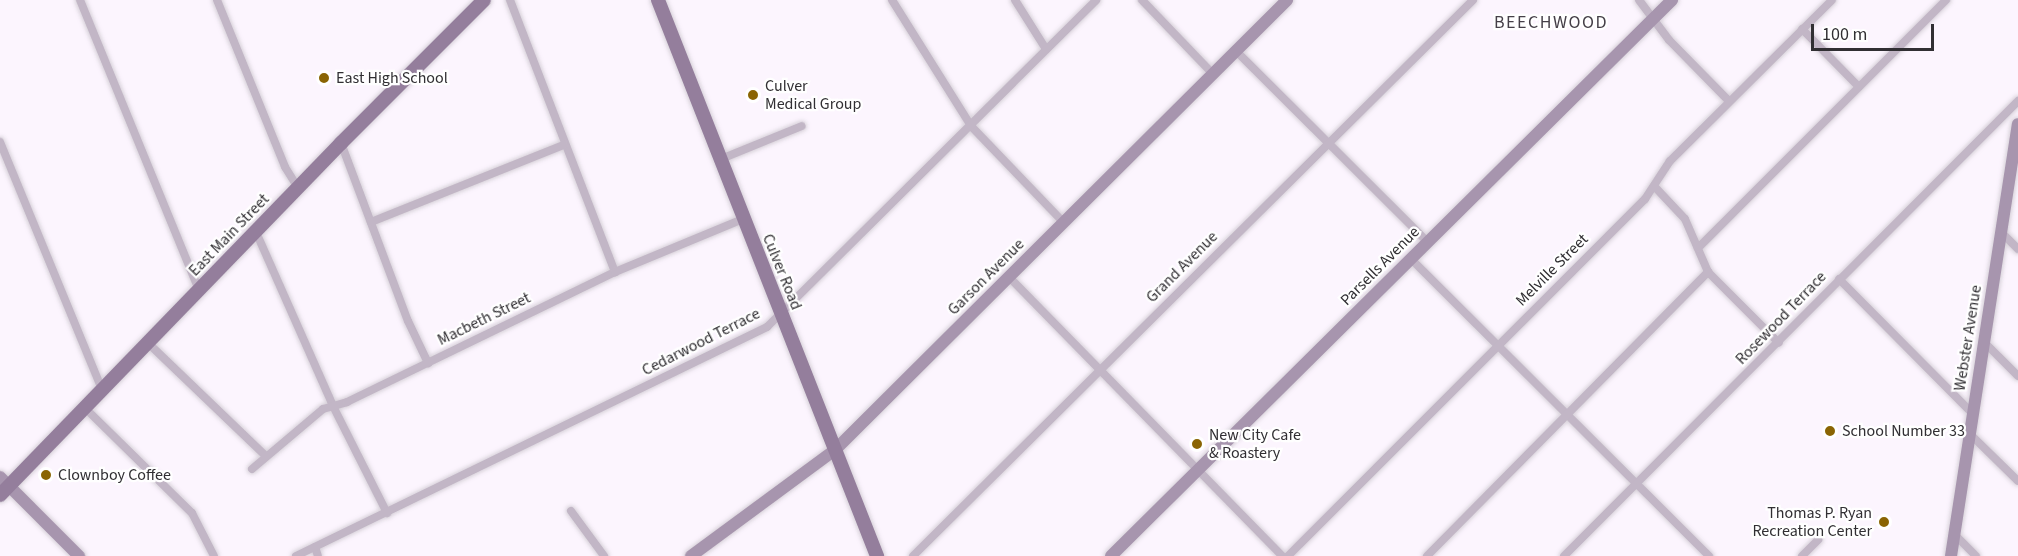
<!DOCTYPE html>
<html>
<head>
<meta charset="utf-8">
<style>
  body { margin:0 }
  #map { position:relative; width:2018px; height:556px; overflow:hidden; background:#fcf5fe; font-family:"Source Sans 3",sans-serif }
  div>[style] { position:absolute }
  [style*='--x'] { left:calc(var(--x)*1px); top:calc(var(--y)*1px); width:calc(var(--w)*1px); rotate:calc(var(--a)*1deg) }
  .roads { filter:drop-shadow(0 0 2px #d7d1d9) drop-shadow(0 0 2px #d7d1d9) }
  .street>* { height:8px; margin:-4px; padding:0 4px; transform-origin:4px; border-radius:4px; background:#c2b6c6 }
  .secondary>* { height:12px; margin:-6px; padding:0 6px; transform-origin:6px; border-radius:6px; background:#a795ae }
  .primary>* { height:14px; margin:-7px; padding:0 7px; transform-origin:7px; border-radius:7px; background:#947e9c }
  .dots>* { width:16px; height:16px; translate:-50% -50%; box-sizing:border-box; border:3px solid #fff; border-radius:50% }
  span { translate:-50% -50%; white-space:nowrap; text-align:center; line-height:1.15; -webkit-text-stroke:4.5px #fff; paint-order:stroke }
  .poi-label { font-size:16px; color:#312f33 }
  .left { translate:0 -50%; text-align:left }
  .right { translate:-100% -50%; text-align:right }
  .street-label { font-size:16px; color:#312f33 }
  .neighbourhood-label { font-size:18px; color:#453f48; letter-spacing:1.5px }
  .scale { position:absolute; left:1811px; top:24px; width:123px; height:27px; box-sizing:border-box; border:3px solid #312f33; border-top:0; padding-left:8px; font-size:18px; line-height:21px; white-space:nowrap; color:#312f33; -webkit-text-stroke:4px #fff; paint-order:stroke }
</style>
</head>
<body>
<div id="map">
  <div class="roads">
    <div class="street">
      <div style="--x:80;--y:0;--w:313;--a:67.7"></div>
      <div style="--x:217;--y:0;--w:180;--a:67.8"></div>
      <div style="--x:285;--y:167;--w:25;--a:58"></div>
      <div style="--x:510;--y:0;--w:292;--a:68.9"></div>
      <div style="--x:892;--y:0;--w:149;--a:57.9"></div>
      <div style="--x:971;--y:126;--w:134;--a:46.2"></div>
      <div style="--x:1015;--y:0;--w:58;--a:57.7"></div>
      <div style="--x:1142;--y:0;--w:103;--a:46.2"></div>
      <div style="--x:1639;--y:0;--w:50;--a:53.1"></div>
      <div style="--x:1669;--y:40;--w:86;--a:45.5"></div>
      <div style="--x:1802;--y:29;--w:81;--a:45.5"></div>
      <div style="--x:1236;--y:51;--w:271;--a:44.9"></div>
      <div style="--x:0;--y:142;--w:268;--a:67.6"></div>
      <div style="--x:341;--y:143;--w:190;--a:69.4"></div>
      <div style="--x:408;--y:321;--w:47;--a:64.5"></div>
      <div style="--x:721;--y:159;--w:87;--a:-22.2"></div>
      <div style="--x:1654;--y:186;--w:45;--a:46.8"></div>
      <div style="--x:1685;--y:219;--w:58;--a:66.5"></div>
      <div style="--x:1708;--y:272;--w:100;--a:45"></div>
      <div style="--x:371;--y:222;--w:208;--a:-21.8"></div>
      <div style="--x:256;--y:232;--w:190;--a:66.1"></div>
      <div style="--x:333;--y:406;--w:120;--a:63.2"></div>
      <div style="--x:2001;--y:232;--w:24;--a:45"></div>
      <div style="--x:1698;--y:248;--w:351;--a:-45"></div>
      <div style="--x:1411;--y:259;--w:421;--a:44.9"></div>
      <div style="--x:1009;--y:277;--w:390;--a:45.6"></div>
      <div style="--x:1839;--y:279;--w:190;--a:45.2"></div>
      <div style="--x:1984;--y:342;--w:48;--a:45"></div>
      <div style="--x:148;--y:343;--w:163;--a:43.8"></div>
      <div style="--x:85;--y:408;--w:150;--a:44.5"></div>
      <div style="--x:192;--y:513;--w:48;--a:62.9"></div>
      <div style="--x:1970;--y:434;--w:67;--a:44.4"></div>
      <div style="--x:252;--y:469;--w:93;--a:-40.2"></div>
      <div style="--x:323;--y:409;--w:25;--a:-16"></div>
      <div style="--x:347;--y:402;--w:298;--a:-25.9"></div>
      <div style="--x:615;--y:272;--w:139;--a:-22.5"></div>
      <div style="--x:571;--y:511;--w:56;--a:53.7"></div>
      <div style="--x:1954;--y:534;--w:31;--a:45"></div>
      <div style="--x:315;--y:547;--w:9;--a:72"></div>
      <div style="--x:296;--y:556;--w:524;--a:-25.93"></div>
      <div style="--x:767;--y:327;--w:464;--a:-44.8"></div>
      <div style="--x:913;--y:556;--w:789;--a:-44.79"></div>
      <div style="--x:1288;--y:556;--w:505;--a:-45"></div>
      <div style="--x:1645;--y:199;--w:45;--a:-56.7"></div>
      <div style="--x:1670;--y:161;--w:228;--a:-44.8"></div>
      <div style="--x:1427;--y:556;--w:400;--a:-45.3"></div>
      <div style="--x:1564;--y:556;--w:643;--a:-45.06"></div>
      <div style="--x:1802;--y:556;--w:23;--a:-45"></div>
    </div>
    <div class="secondary">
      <div style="--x:0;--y:477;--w:112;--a:45"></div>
      <div style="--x:691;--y:556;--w:179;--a:-36.4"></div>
      <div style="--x:835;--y:450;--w:638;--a:-44.87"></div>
      <div style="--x:1111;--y:556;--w:790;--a:-44.74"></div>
      <div style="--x:1951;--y:556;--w:437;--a:-81.2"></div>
    </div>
    <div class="primary">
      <div style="--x:658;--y:0;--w:598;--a:68.5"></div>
      <div style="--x:0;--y:495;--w:490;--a:-45.9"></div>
      <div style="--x:341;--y:143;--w:202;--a:-45"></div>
    </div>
  </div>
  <div class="dots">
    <div style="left:324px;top:78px;background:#8a6403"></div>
    <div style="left:753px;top:95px;background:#8a6403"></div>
    <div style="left:1830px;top:431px;background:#8a6403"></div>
    <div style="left:1197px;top:444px;background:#8a6403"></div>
    <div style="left:46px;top:475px;background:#8a6403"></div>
    <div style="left:1884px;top:522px;background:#8a6403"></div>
  </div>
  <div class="poi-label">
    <span class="left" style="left:336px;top:78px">East High School</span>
    <span class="left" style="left:765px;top:95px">Culver<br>Medical Group</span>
    <span class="left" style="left:1842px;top:431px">School Number 33</span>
    <span class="left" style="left:1209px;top:444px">New City Cafe<br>&amp; Roastery</span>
    <span class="left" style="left:58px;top:475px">Clownboy Coffee</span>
    <span class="right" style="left:1872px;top:522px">Thomas P. Ryan<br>Recreation Center</span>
  </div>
  <div class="street-label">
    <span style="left:229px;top:235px;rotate:-46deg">East Main Street</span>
    <span style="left:1380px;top:266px;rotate:-45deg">Parsells Avenue</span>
    <span style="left:1182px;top:267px;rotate:-45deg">Grand Avenue</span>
    <span style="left:1552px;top:270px;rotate:-45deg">Melville Street</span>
    <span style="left:782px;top:272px;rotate:68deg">Culver Road</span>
    <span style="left:986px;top:277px;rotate:-45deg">Garson Avenue</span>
    <span style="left:1781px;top:318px;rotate:-46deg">Rosewood Terrace</span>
    <span style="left:484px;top:319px;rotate:-26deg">Macbeth Street</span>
    <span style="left:1968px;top:338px;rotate:-81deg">Webster Avenue</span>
    <span style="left:701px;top:342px;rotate:-27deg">Cedarwood Terrace</span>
  </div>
  <div class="neighbourhood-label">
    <span style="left:1551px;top:23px">BEECHWOOD</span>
  </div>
  <div class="scale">100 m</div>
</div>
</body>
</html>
